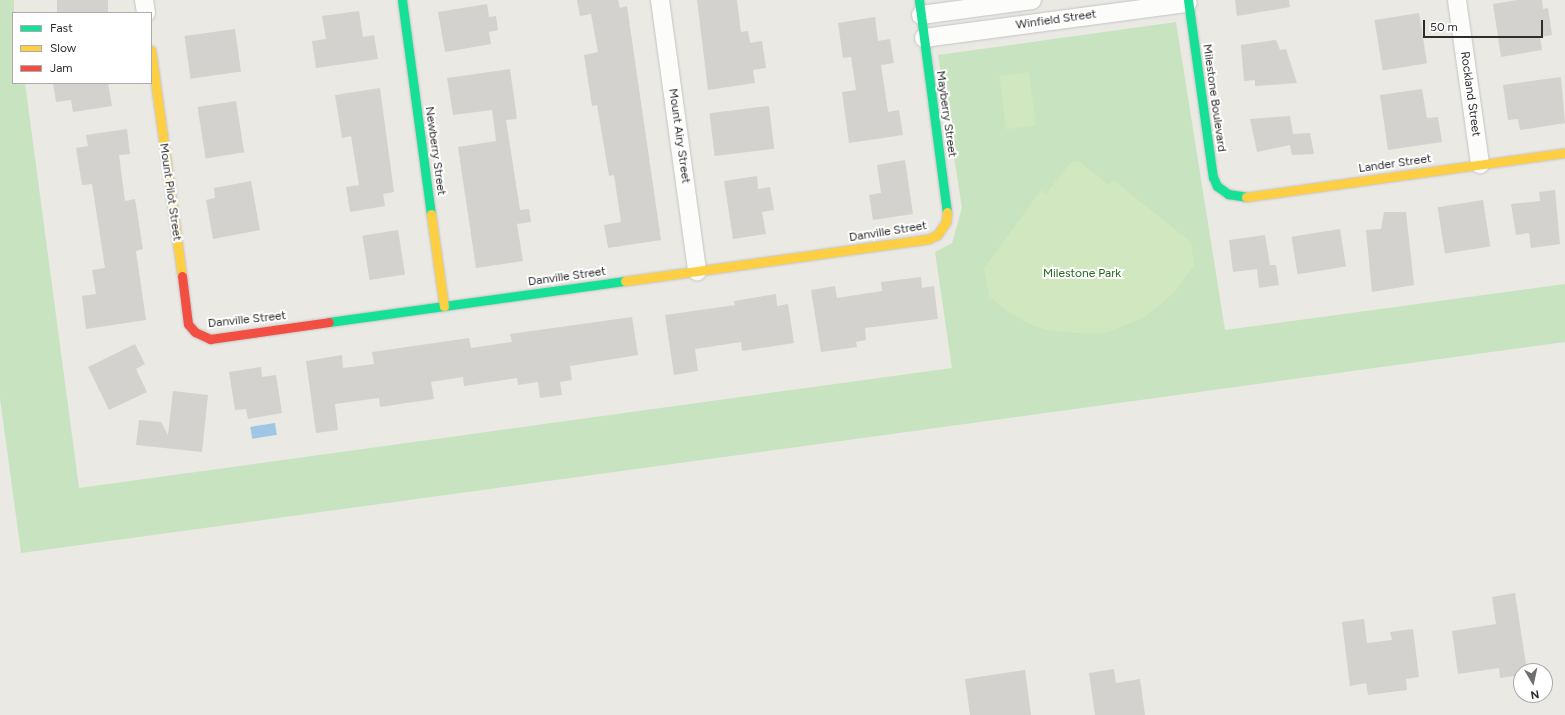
<!DOCTYPE html>
<html>
<head>
<meta charset="utf-8">
<style>
  body { margin:0 }
  #map { position:relative; width:1565px; height:715px; overflow:hidden; background:#eae9e4; font-family:Figtree,sans-serif }
  div>[style] { position:absolute }
  [style*='--x'] { left:calc(var(--x)*1px); top:calc(var(--y)*1px); width:calc(var(--w)*1px); rotate:calc(var(--a)*1deg) }
  .green>* { inset:0; background:#c8e3c0 }
  .pitch>* { inset:0; background:#d0e7bf; transform-origin:0 0 }
  .water>* { inset:0; background:#9fc7e5; transform-origin:0 0 }
  .building>* { inset:0; background:#d3d2ce; transform-origin:0 0 }
  .roads { filter:drop-shadow(0 0 1px #c4c4c4) drop-shadow(0 0 1px #c4c4c4) }
  .street>* { height:18px; margin:-9px; padding:0 9px; transform-origin:9px; border-radius:9px; background:#fcfcfb }
  .fast>* { height:9px; margin:-4.5px; padding:0 4.5px; transform-origin:4.5px; border-radius:4.5px; background:#16e098 }
  .slow>* { height:9px; margin:-4.5px; padding:0 4.5px; transform-origin:4.5px; border-radius:4.5px; background:#ffcf43 }
  .jam>* { height:9px; margin:-4.5px; padding:0 4.5px; transform-origin:4.5px; border-radius:4.5px; background:#f24e42 }
  span { translate:-50% -50%; white-space:nowrap; text-align:center; line-height:1.15; -webkit-text-stroke:4px #fff; paint-order:stroke }
  .street-label { font-size:12px; color:#2d2d2d }
  .park-label { font-size:12px; color:#246622 }
  .legend { position:absolute; left:12px; top:12px; width:140px; height:72px; box-sizing:border-box; background:#fff; border:1px solid #ababab; margin:0; padding:5px 7px; list-style:none; font-size:12px; color:#2d2d2d }
  .legend li { display:flex; align-items:center; gap:8px; height:20px }
  .legend b { width:20px; border:1px solid #ababab }
  .north { position:absolute; left:1513px; top:663px; width:40px; height:40px; box-sizing:border-box; background:#fff; border:1px solid #ababab; border-radius:50%; rotate:171deg; font-size:11px; font-weight:700; line-height:16px; text-align:center; color:#2d2d2d }
  .north::after { content:''; display:block; margin:auto; width:14px; height:18px; background:#6f6f6d; clip-path:polygon(50% 0,100% 100%,50% 72%,0 100%) }
  .scale { position:absolute; left:1423px; top:20px; width:120px; height:18px; box-sizing:border-box; border:2px solid #2d2d2d; border-top:0; padding-left:5px; font-size:12px; line-height:14px; white-space:nowrap; color:#2d2d2d; -webkit-text-stroke:3px #fff; paint-order:stroke }
</style>
</head>
<body>
<div id="map">
  <div class="green">
    <div style="clip-path:polygon(0 0,14px 0,13px 83px,25px 83px,79px 488px,952px 368px,935px 252px,952px 243px,962px 208px,938px 55px,1176px 22px,1225px 330px,1565px 284px,1565px 342px,21px 553px,0 398px)"></div>
  </div>
  <div class="pitch">
    <div style="left:1029px;top:72px;width:54px;height:30px;rotate:83deg"></div>
    <div style="clip-path:polygon(1079px 161px,1109px 185px,1113px 180px,1191px 242px,1194px 265px,1175px 292px,1145px 317px,1108px 332px,1091px 334px,1051px 331px,1029px 324px,1008px 312px,989px 296px,984px 268px,1041px 190px,1046px 194px,1070px 163px)"></div>
  </div>
  <div class="water">
    <div style="left:275px;top:423px;width:12px;height:25px;rotate:81deg"></div>
  </div>
  <div class="building">
    <div style="left:57px;top:0;width:51px;height:13px"></div>
    <div style="clip-path:polygon(577px 0,618px 0,620px 8px,627px 6px,661px 240px,608px 248px,604px 225px,621px 222px,614px 175px,609px 176px,597px 105px,592px 106px,584px 55px,598px 52px,591px 14px,580px 16px)"></div>
    <div style="clip-path:polygon(697px 0,737px 0,741px 32px,748px 31px,750px 43px,762px 41px,766px 68px,753px 70px,755px 83px,708px 90px)"></div>
    <div style="clip-path:polygon(1235px 0,1289px 0,1290px 7px,1237px 16px)"></div>
    <div style="clip-path:polygon(1517px 0,1542px 0,1543px 9px,1548px 8px,1552px 35px,1540px 37px,1542px 50px,1501px 57px,1493px 4px)"></div>
    <div style="clip-path:polygon(487px 4px,489px 17px,496px 16px,498px 30px,489px 32px,491px 44px,445px 52px,438px 12px)"></div>
    <div style="clip-path:polygon(359px 11px,363px 37px,374px 35px,378px 59px,316px 68px,312px 41px,326px 39px,322px 16px)"></div>
    <div style="left:1419px;top:13px;width:51px;height:45px;rotate:81deg"></div>
    <div style="clip-path:polygon(875px 17px,878px 41px,890px 39px,894px 63px,881px 65px,888px 112px,899px 110px,903px 135px,849px 143px,842px 92px,856px 90px,851px 57px,843px 58px,838px 23px)"></div>
    <div style="left:235px;top:29px;width:43px;height:51px;rotate:82deg"></div>
    <div style="clip-path:polygon(1276px 40px,1280px 50px,1286px 49px,1297px 83px,1255px 86px,1255px 80px,1244px 81px,1241px 45px)"></div>
    <div style="clip-path:polygon(510px 69px,517px 119px,506px 120px,520px 210px,529px 209px,531px 222px,517px 224px,523px 261px,476px 268px,458px 147px,496px 141px,492px 110px,453px 115px,447px 78px)"></div>
    <div style="clip-path:polygon(1561px 77px,1565px 123px,1520px 130px,1518px 119px,1508px 120px,1503px 85px)"></div>
    <div style="clip-path:polygon(53px 83px,108px 83px,112px 106px,73px 112px,71px 100px,56px 102px)"></div>
    <div style="clip-path:polygon(380px 88px,394px 192px,383px 194px,385px 206px,350px 212px,346px 187px,359px 185px,351px 136px,342px 138px,335px 95px)"></div>
    <div style="clip-path:polygon(1422px 89px,1427px 118px,1438px 117px,1442px 142px,1388px 150px,1380px 95px)"></div>
    <div style="left:236px;top:101px;width:52px;height:39px;rotate:81deg"></div>
    <div style="left:769px;top:106px;width:43px;height:60px;rotate:83deg"></div>
    <div style="clip-path:polygon(1290px 116px,1293px 134px,1310px 133px,1314px 154px,1292px 155px,1290px 145px,1257px 152px,1250px 119px)"></div>
    <div style="clip-path:polygon(127px 129px,130px 154px,119px 155px,125px 201px,135px 199px,143px 249px,136px 251px,146px 320px,86px 329px,82px 296px,96px 294px,92px 270px,105px 268px,92px 184px,82px 185px,76px 148px,88px 146px,86px 135px)"></div>
    <div style="clip-path:polygon(905px 160px,913px 214px,873px 220px,869px 195px,881px 193px,877px 165px)"></div>
    <div style="clip-path:polygon(757px 176px,758px 189px,770px 187px,774px 210px,762px 212px,766px 234px,733px 239px,724px 181px)"></div>
    <div style="clip-path:polygon(251px 181px,260px 230px,213px 239px,206px 200px,215px 198px,214px 188px)"></div>
    <div style="clip-path:polygon(1555px 190px,1560px 244px,1531px 248px,1529px 233px,1516px 235px,1511px 204px,1540px 201px,1539px 192px)"></div>
    <div style="left:1483px;top:200px;width:47px;height:46px;rotate:81deg"></div>
    <div style="clip-path:polygon(1384px 212px,1406px 212px,1414px 285px,1372px 292px,1366px 230px,1381px 229px)"></div>
    <div style="left:1340px;top:229px;width:38px;height:49px;rotate:81deg"></div>
    <div style="left:398px;top:230px;width:45px;height:36px;rotate:81deg"></div>
    <div style="clip-path:polygon(1265px 235px,1270px 265px,1276px 265px,1279px 285px,1259px 288px,1257px 269px,1233px 272px,1229px 240px)"></div>
    <div style="clip-path:polygon(921px 277px,922px 288px,934px 286px,938px 319px,865px 328px,866px 340px,856px 342px,857px 347px,821px 352px,811px 290px,835px 286px,837px 298px,882px 291px,881px 282px)"></div>
    <div style="clip-path:polygon(776px 294px,777px 306px,788px 304px,794px 343px,742px 351px,741px 342px,695px 349px,698px 371px,674px 375px,665px 315px,735px 305px,734px 301px)"></div>
    <div style="clip-path:polygon(632px 317px,638px 355px,570px 366px,572px 380px,560px 382px,562px 395px,540px 398px,538px 382px,518px 385px,517px 378px,464px 386px,463px 377px,431px 382px,434px 399px,380px 407px,379px 398px,335px 404px,338px 430px,316px 433px,306px 361px,342px 355px,343px 368px,374px 364px,372px 352px,469px 338px,471px 348px,512px 342px,510px 334px)"></div>
    <div style="clip-path:polygon(135px 344px,145px 364px,136px 369px,147px 392px,109px 410px,88px 367px)"></div>
    <div style="clip-path:polygon(261px 367px,262px 377px,276px 375px,282px 413px,248px 419px,246px 409px,235px 410px,229px 372px)"></div>
    <div style="clip-path:polygon(173px 391px,208px 395px,202px 452px,136px 445px,139px 420px,161px 422px,168px 435px)"></div>
    <div style="clip-path:polygon(1515px 593px,1527px 671px,1521px 671px,1521px 675px,1500px 678px,1499px 668px,1458px 674px,1452px 631px,1496px 624px,1492px 597px)"></div>
    <div style="clip-path:polygon(1364px 619px,1367px 643px,1392px 640px,1390px 632px,1413px 629px,1419px 677px,1406px 679px,1407px 690px,1368px 695px,1366px 683px,1350px 686px,1342px 622px)"></div>
    <div style="clip-path:polygon(1114px 669px,1116px 683px,1140px 679px,1145px 715px,1095px 715px,1089px 673px)"></div>
    <div style="clip-path:polygon(1025px 670px,1031px 715px,970px 715px,965px 679px)"></div>
  </div>
  <div class="roads">
    <div class="street">
      <div style="--x:144;--y:0;--w:13;--a:81"></div>
      <div style="--x:660;--y:0;--w:274;--a:82.2"></div>
      <div style="--x:1457;--y:0;--w:166;--a:82"></div>
      <div style="--x:921;--y:15;--w:112;--a:-7.7"></div>
      <div style="--x:924;--y:38;--w:266;--a:-7.6"></div>
    </div>
    <div class="fast">
      <div style="--x:402;--y:0;--w:216;--a:82.3"></div>
      <div style="--x:919;--y:0;--w:214;--a:82.5"></div>
      <div style="--x:1188;--y:0;--w:179;--a:82"></div>
      <div style="--x:1213;--y:177;--w:10;--a:66"></div>
      <div style="--x:1217;--y:186;--w:14;--a:36"></div>
      <div style="--x:1228;--y:194;--w:18;--a:9"></div>
      <div style="--x:329;--y:322;--w:299;--a:-7.9"></div>
    </div>
    <div class="slow">
      <div style="--x:151;--y:50;--w:228;--a:82.2"></div>
      <div style="--x:1246;--y:197;--w:322;--a:-7.9"></div>
      <div style="--x:431;--y:214;--w:93;--a:82"></div>
      <div style="--x:625;--y:281;--w:306;--a:-7.9"></div>
      <div style="--x:928;--y:239;--w:10;--a:-24"></div>
      <div style="--x:937;--y:235;--w:16;--a:-55"></div>
      <div style="--x:946;--y:222;--w:10;--a:-84"></div>
    </div>
    <div class="jam">
      <div style="--x:182;--y:276;--w:48;--a:82.9"></div>
      <div style="--x:188;--y:324;--w:11;--a:49"></div>
      <div style="--x:195;--y:332;--w:17;--a:25"></div>
      <div style="--x:210;--y:339;--w:120;--a:-8.1"></div>
    </div>
  </div>
  <div class="street-label">
    <span style="left:1056px;top:20px;rotate:-8deg">Winfield Street</span>
    <span style="left:1470px;top:94px;rotate:82deg">Rockland Street</span>
    <span style="left:1214px;top:98px;rotate:82deg">Milestone Boulevard</span>
    <span style="left:946px;top:114px;rotate:82deg">Mayberry Street</span>
    <span style="left:679px;top:136px;rotate:82deg">Mount Airy Street</span>
    <span style="left:435px;top:151px;rotate:82deg">Newberry Street</span>
    <span style="left:1395px;top:164px;rotate:-8deg">Lander Street</span>
    <span style="left:170px;top:192px;rotate:82deg">Mount Pilot Street</span>
    <span style="left:888px;top:232px;rotate:-9deg">Danville Street</span>
    <span style="left:567px;top:277px;rotate:-8deg">Danville Street</span>
    <span style="left:247px;top:320px;rotate:-6deg">Danville Street</span>
  </div>
  <div class="park-label">
    <span style="left:1082px;top:274px">Milestone Park</span>
  </div>
  <ul class="legend">
  <li><b style="height:5px;background:#16e098"></b>Fast</li>
  <li><b style="height:5px;background:#ffcf43"></b>Slow</li>
  <li><b style="height:5px;background:#f24e42"></b>Jam</li>
  </ul>
  <div class="north">N</div>
  <div class="scale">50 m</div>
</div>
</body>
</html>
